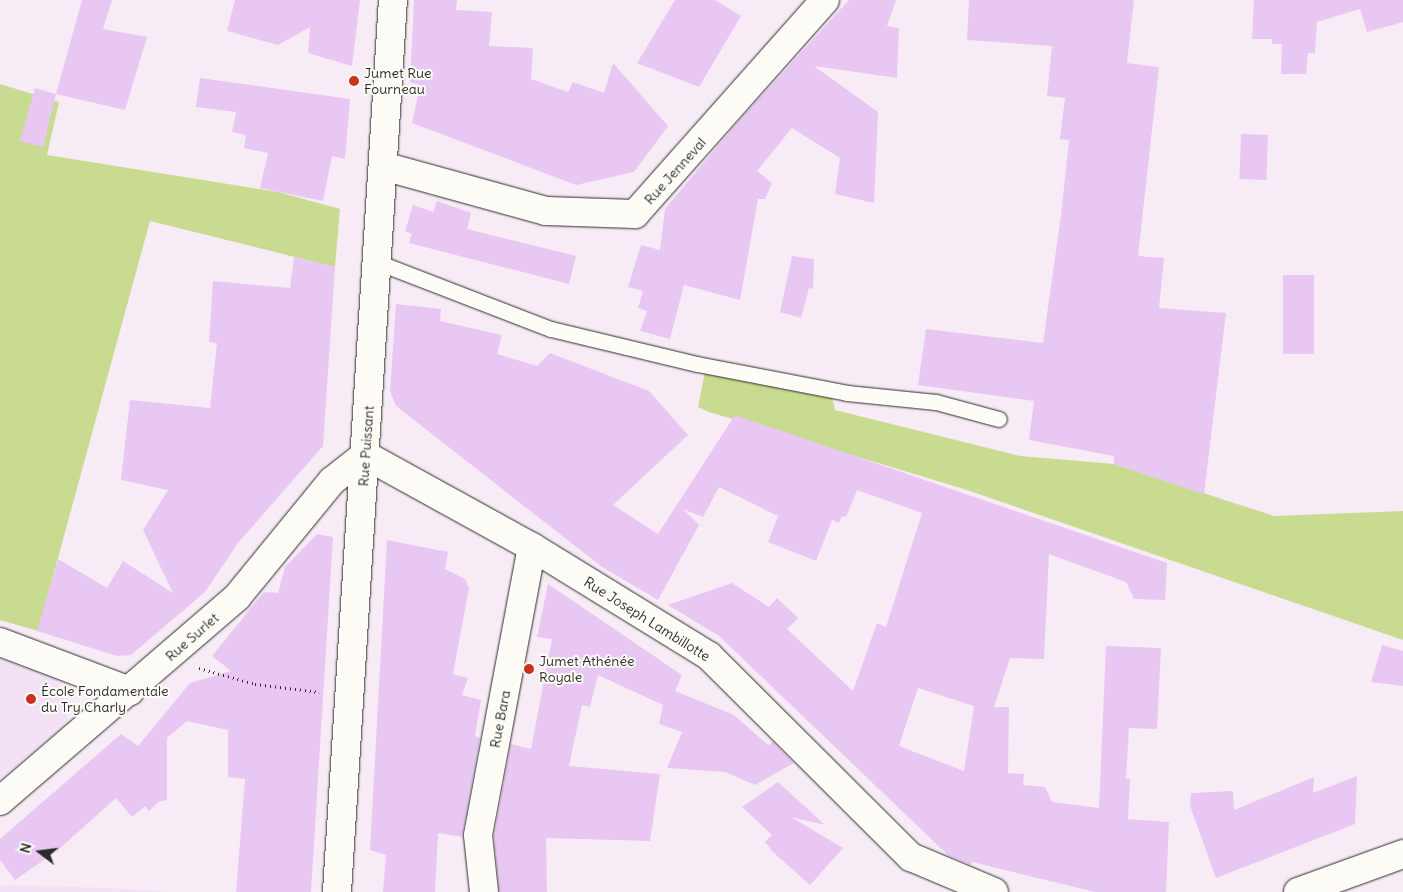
<!DOCTYPE html>
<html>
<head>
<meta charset="utf-8">
<style>
  body { margin:0 }
  #map { position:relative; width:1403px; height:892px; overflow:hidden; background:#f7ecf6; font-family:Delius,sans-serif }
  div>[style] { position:absolute }
  [style*='--x'] { left:calc(var(--x)*1px); top:calc(var(--y)*1px); width:calc(var(--w)*1px); rotate:calc(var(--a)*1deg) }
  .built>* { inset:0; background:#f3e1f5 }
  .green>* { inset:0; background:#c8db90 }
  .building>* { inset:0; background:#e9c7f3; transform-origin:0 0 }
  .path>* { height:3px; margin-top:-1.5px; transform-origin:0; background:repeating-linear-gradient(90deg,#2b2b2b 0 1px,transparent 0 5px) }
  .roads { filter:drop-shadow(0 0 1px #2b2b2b) drop-shadow(0 0 1px #2b2b2b) }
  .service>* { height:15px; margin:-7.5px; padding:0 7.5px; transform-origin:7.5px; border-radius:7.5px; background:#fdfcf7 }
  .minor>* { height:28px; margin:-14px; padding:0 14px; transform-origin:14px; border-radius:14px; background:#fdfcf7 }
  .dots>* { width:14px; height:14px; translate:-50% -50%; box-sizing:border-box; border:2px solid #fdfcf7; border-radius:50% }
  span { translate:-50% -50%; white-space:nowrap; text-align:center; line-height:1.15; -webkit-text-stroke:4px #fdfcf7; paint-order:stroke }
  .poi-label { font-size:14px; color:#2b2b2b }
  .left { translate:0 -50%; text-align:left }
  .street-label { font-size:14px; color:#2b2b2b }
  .north { position:absolute; left:15px; top:827px; width:50px; height:50px; -webkit-text-stroke:4px #fdfcf7; paint-order:stroke; rotate:285deg; font-size:14px; font-weight:700; line-height:20px; text-align:center; color:#2b2b2b }
  .north::after { content:''; display:block; margin:auto; width:18px; height:22px; background:#2b2b2b; clip-path:polygon(50% 0,100% 100%,50% 72%,0 100%) }
</style>
</head>
<body>
<div id="map">
  <div class="built">
    <div style="clip-path:polygon(0 658px,56px 675px,69px 722px,0 780px)"></div>
    <div style="clip-path:polygon(0 885px,110px 888px,171px 892px,0 892px)"></div>
  </div>
  <div class="green">
    <div style="clip-path:polygon(0 84px,59px 102px,47px 155px,278px 192px,340px 209px,335px 267px,150px 221px,38px 631px,0 620px)"></div>
    <div style="clip-path:polygon(706px 366px,830px 390px,835px 410px,1020px 456px,1114px 464px,1274px 516px,1403px 511px,1403px 640px,964px 489px,709px 412px,698px 407px)"></div>
  </div>
  <div class="building">
    <div style="clip-path:polygon(82px 0,112px 0,103px 29px,147px 37px,125px 110px,56px 94px,43px 147px,20px 141px,35px 88px,56px 94px)"></div>
    <div style="clip-path:polygon(235px 0,360px 0,352px 66px,308px 53px,310px 27px,278px 45px,227px 31px)"></div>
    <div style="clip-path:polygon(414px 0,457px 0,456px 10px,492px 12px,489px 46px,533px 48px,531px 79px,568px 92px,573px 82px,604px 93px,613px 63px,668px 126px,634px 172px,576px 185px,412px 123px,420px 85px,410px 82px)"></div>
    <div style="clip-path:polygon(675px 0,715px 0,741px 16px,699px 87px,637px 63px)"></div>
    <div style="clip-path:polygon(849px 0,896px 0,887px 26px,899px 28px,897px 78px,814px 66px,878px 112px,874px 203px,835px 194px,840px 158px,792px 128px,757px 171px,772px 183px,765px 199px,758px 199px,740px 300px,684px 285px,670px 339px,640px 331px,647px 311px,638px 308px,643px 291px,628px 287px,641px 245px,660px 250px,665px 209px,742px 117px)"></div>
    <div style="clip-path:polygon(969px 0,1134px 0,1127px 63px,1159px 67px,1138px 256px,1164px 258px,1159px 308px,1226px 313px,1204px 494px,1114px 464px,1114px 456px,1029px 440px,1034px 401px,918px 385px,926px 329px,1043px 343px,1061px 215px,1069px 140px,1060px 139px,1065px 98px,1047px 96px,1052px 46px,967px 40px)"></div>
    <div style="clip-path:polygon(1254px 0,1403px 0,1403px 22px,1367px 32px,1360px 9px,1317px 22px,1315px 53px,1308px 53px,1306px 74px,1281px 74px,1282px 44px,1272px 44px,1272px 39px,1252px 39px)"></div>
    <div style="clip-path:polygon(200px 78px,350px 99px,345px 159px,332px 156px,323px 201px,260px 188px,268px 153px,244px 148px,246px 135px,232px 132px,236px 112px,196px 107px)"></div>
    <div style="left:1241px;top:134px;width:27px;height:45px;rotate:2deg"></div>
    <div style="clip-path:polygon(437px 201px,471px 213px,467px 229px,576px 256px,569px 284px,409px 243px,412px 234px,405px 231px,413px 205px,433px 212px)"></div>
    <div style="clip-path:polygon(792px 256px,814px 259px,813px 289px,809px 288px,801px 318px,780px 312px)"></div>
    <div style="clip-path:polygon(294px 257px,335px 267px,323px 446px,238px 543px,205px 592px,131px 655px,117px 656px,37px 631px,58px 559px,107px 588px,123px 561px,173px 593px,143px 530px,168px 490px,121px 480px,130px 400px,210px 408px,217px 343px,209px 342px,213px 281px,290px 288px)"></div>
    <div style="left:1283px;top:275px;width:31px;height:79px"></div>
    <div style="clip-path:polygon(evenodd,396px 304px,441px 309px,440px 321px,502px 335px,497px 354px,537px 366px,550px 353px,649px 391px,688px 435px,613px 505px,658px 534px,735px 415px,1167px 563px,1165px 600px,1134px 599px,1126px 582px,1049px 554px,1044px 659px,1010px 658px,994px 707px,1009px 707px,1008px 773px,1024px 774px,1023px 785px,1045px 787px,1052px 802px,1099px 808px,1106px 646px,1161px 648px,1157px 729px,1129px 728px,1126px 779px,1130px 779px,1128px 819px,1169px 822px,1166px 892px,1095px 892px,972px 862px,971px 865px,949px 856px,719px 636px,668px 605px,732px 583px,769px 607px,777px 598px,798px 618px,787px 629px,853px 691px,877px 623px,886px 627px,922px 513px,857px 490px,846px 517px,842px 516px,839px 523px,832px 520px,816px 561px,768px 542px,778px 516px,719px 487px,703px 517px,683px 509px,699px 525px,658px 600px,602px 567px,396px 406px,390px 391px,396px 304px,918px 688px,974px 706px,964px 771px,899px 746px,918px 688px)"></div>
    <div style="clip-path:polygon(317px 534px,333px 537px,311px 892px,236px 892px,245px 779px,228px 777px,228px 730px,187px 721px,167px 738px,167px 800px,158px 802px,149px 811px,145px 806px,132px 817px,116px 798px,58px 850px,15px 880px,0 860px,0 839px,121px 734px,138px 746px,190px 683px,231px 671px,212px 656px,264px 592px,278px 593px,285px 567px)"></div>
    <div style="clip-path:polygon(387px 540px,448px 552px,445px 569px,465px 579px,469px 588px,453px 674px,468px 678px,462px 695px,481px 700px,475px 736px,480px 738px,462px 837px,438px 833px,435px 892px,383px 892px,386px 855px,370px 850px)"></div>
    <div style="clip-path:polygon(548px 584px,682px 675px,675px 691px,734px 715px,768px 745px,773px 742px,794px 763px,755px 785px,725px 772px,667px 768px,682px 732px,659px 724px,663px 705px,598px 675px,590px 707px,582px 705px,569px 766px,660px 774px,650px 841px,546px 838px,547px 892px,499px 892px,494px 836px,511px 744px,531px 749px,552px 639px,537px 637px)"></div>
    <div style="clip-path:polygon(1382px 645px,1403px 651px,1403px 686px,1371px 682px)"></div>
    <div style="clip-path:polygon(1357px 776px,1355px 824px,1216px 878px,1190px 806px,1191px 793px,1233px 791px,1234px 810px,1314px 777px,1313px 793px)"></div>
    <div style="clip-path:polygon(778px 782px,825px 825px,791px 817px,843px 848px,810px 885px,773px 852px,765px 842px,772px 835px,742px 807px)"></div>
  </div>
  <div class="path">
    <div style="--x:199;--y:668;--w:58;--a:15.9"></div>
    <div style="--x:255;--y:684;--w:65;--a:7"></div>
  </div>
  <div class="roads">
    <div class="service">
      <div style="--x:377;--y:262;--w:186;--a:21.1"></div>
      <div style="--x:551;--y:329;--w:150;--a:13.5"></div>
      <div style="--x:697;--y:364;--w:153;--a:10.9"></div>
      <div style="--x:847;--y:393;--w:89;--a:5.8"></div>
      <div style="--x:936;--y:402;--w:65;--a:15.1"></div>
    </div>
    <div class="minor">
      <div style="--x:383;--y:166;--w:169;--a:15.4"></div>
      <div style="--x:546;--y:211;--w:89;--a:1.9"></div>
      <div style="--x:635;--y:214;--w:286;--a:-48.4"></div>
      <div style="--x:365;--y:455;--w:191;--a:28.9"></div>
      <div style="--x:532;--y:547;--w:208;--a:31.6"></div>
      <div style="--x:709;--y:656;--w:285;--a:44.9"></div>
      <div style="--x:911;--y:857;--w:90;--a:22.9"></div>
      <div style="--x:0;--y:642;--w:139;--a:20.7"></div>
      <div style="--x:0;--y:801;--w:313;--a:-40.7"></div>
      <div style="--x:237;--y:597;--w:150;--a:-50.7"></div>
      <div style="--x:332;--y:481;--w:42;--a:-38.2"></div>
      <div style="--x:337;--y:892;--w:894;--a:-86.41"></div>
      <div style="--x:484;--y:892;--w:57;--a:-96"></div>
      <div style="--x:478;--y:835;--w:293;--a:-79.4"></div>
      <div style="--x:1298;--y:892;--w:112;--a:-19.9"></div>
    </div>
  </div>
  <div class="dots">
    <div style="left:354px;top:81px;background:#c8321e"></div>
    <div style="left:529px;top:669px;background:#c8321e"></div>
    <div style="left:31px;top:699px;background:#c8321e"></div>
  </div>
  <div class="poi-label">
    <span class="left" style="left:364px;top:81px">Jumet Rue<br>Fourneau</span>
    <span class="left" style="left:539px;top:669px">Jumet Athénée<br>Royale</span>
    <span class="left" style="left:41px;top:699px">École Fondamentale<br>du Try Charly</span>
  </div>
  <div class="street-label">
    <span style="left:675px;top:171px;rotate:-48deg">Rue Jenneval</span>
    <span style="left:366px;top:446px;rotate:-86deg">Rue Puissant</span>
    <span style="left:647px;top:619px;rotate:32deg">Rue Joseph Lambillotte</span>
    <span style="left:192px;top:637px;rotate:-41deg">Rue Surlet</span>
    <span style="left:500px;top:719px;rotate:-79deg">Rue Bara</span>
  </div>
  <div class="north">N</div>
</div>
</body>
</html>
